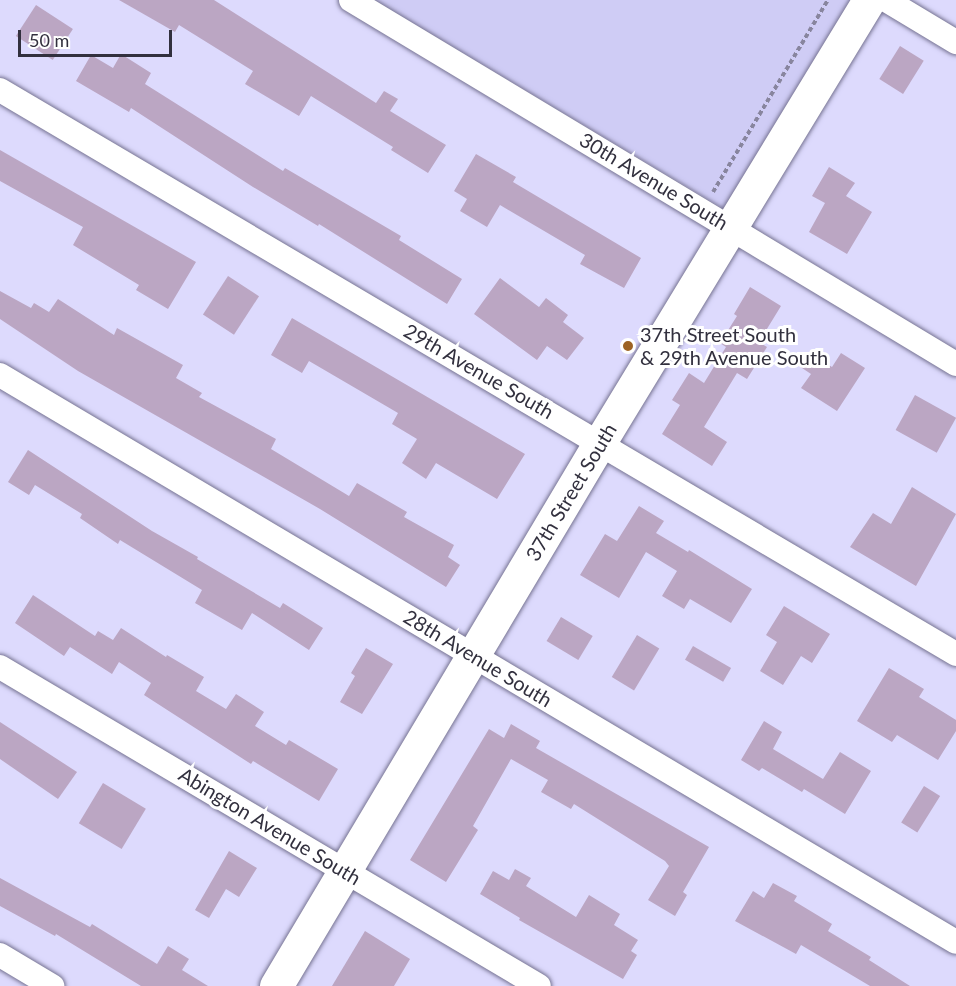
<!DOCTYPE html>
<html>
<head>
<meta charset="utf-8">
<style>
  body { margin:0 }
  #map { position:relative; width:956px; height:986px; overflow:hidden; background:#dddafd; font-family:Lato,sans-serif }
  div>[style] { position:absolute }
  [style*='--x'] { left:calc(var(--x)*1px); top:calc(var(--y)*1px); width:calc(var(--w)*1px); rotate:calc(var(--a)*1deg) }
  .built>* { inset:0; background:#cfccf5 }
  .building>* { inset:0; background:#bba6c3; transform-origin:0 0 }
  .path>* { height:4px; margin-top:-2px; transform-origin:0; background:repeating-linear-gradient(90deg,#88859e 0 4.5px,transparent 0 7.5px) }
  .roads { filter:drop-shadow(0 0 2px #767392) drop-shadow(0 0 2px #767392) }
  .street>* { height:24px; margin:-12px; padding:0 12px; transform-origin:12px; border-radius:12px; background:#fff }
  .secondary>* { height:33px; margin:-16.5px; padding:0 16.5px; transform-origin:16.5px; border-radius:16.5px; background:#fff }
  .dots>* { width:16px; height:16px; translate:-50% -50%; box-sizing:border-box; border:3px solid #fff; border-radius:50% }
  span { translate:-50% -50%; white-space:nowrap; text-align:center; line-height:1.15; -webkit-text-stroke:6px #fff; paint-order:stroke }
  .street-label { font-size:20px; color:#32303e }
  .poi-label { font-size:20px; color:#32303e }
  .left { translate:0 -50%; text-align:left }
  .scale { position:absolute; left:18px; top:30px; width:154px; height:27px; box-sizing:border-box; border:3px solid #32303e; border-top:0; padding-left:8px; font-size:18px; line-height:21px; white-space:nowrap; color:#32303e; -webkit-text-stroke:4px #fff; paint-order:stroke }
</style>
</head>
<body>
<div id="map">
  <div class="built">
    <div style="clip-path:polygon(374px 0,855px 0,728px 211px)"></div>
  </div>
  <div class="building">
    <div style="clip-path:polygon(119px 0,214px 0,376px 103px,384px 91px,398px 99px,390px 111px,446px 145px,428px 173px,391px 150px,393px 147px,311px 96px,299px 116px,245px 84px,253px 71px,179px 25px,175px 32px)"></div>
    <div style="left:36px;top:5px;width:44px;height:37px;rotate:33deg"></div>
    <div style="left:900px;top:46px;width:28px;height:39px;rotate:32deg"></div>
    <div style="clip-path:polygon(121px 54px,151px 73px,145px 84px,283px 171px,285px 168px,401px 236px,399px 240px,462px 279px,447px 304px,319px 224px,318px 226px,253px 187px,131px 108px,129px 112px,76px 81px,91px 55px,113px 68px)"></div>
    <div style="clip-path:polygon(0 150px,196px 262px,168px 309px,136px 290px,139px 285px,73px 245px,83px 227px,0 181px)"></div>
    <div style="clip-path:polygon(476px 154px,516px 177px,513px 182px,641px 258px,624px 288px,580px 264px,585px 255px,500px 205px,487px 227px,460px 211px,467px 199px,454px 191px)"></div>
    <div style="clip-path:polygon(829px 167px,855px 183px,846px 196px,872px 212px,847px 254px,809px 232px,825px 203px,812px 196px)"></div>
    <div style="left:228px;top:276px;width:37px;height:46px;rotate:33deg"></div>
    <div style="clip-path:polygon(500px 278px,539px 307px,546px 298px,568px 315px,563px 322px,584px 338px,567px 360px,547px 346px,537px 360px,474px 314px)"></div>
    <div style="clip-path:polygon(750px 287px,781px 306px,759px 342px,767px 347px,747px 379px,737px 373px,704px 427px,727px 442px,712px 466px,662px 434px,680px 405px,672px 400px,689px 373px,704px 383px,726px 347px,720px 343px,737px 316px,734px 314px)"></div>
    <div style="clip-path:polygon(0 291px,31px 308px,34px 303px,49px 312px,58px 299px,114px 335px,117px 328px,183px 365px,176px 378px,202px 393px,199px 397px,276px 439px,271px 449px,349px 496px,357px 483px,407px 512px,404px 517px,454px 545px,448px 557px,460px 565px,446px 587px,320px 509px,78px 371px,0 319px)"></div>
    <div style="clip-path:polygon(292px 318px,525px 454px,497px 499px,436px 463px,426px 479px,402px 463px,417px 439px,392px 424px,398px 413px,309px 361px,302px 373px,271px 355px)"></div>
    <div style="clip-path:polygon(808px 352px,832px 367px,841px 353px,865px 368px,837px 411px,801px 388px,811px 374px,799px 366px)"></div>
    <div style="left:915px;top:395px;width:47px;height:40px;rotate:29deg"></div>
    <div style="clip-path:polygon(28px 450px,152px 531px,198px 557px,197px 559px,280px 608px,283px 603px,323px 628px,309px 650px,252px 613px,242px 630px,195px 603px,202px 590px,120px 540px,118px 544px,80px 518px,82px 514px,35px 485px,29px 495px,8px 482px)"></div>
    <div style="clip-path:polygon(912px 487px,956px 514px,916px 586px,850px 547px,873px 513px,891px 524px)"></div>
    <div style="clip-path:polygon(639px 506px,664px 521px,656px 533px,688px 552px,689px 550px,752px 589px,731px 623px,690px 599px,684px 609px,662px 596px,677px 571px,646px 552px,619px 598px,580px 575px,605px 534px,617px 541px)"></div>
    <div style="clip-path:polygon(33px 595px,95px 636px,98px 631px,113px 640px,121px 628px,166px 657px,167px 655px,204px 677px,196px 691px,226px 709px,236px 694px,264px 712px,255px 726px,286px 745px,289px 740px,338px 769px,319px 801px,253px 761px,251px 764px,144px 695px,151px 683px,119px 662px,112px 674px,70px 647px,64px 656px,15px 623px)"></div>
    <div style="clip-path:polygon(784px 606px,830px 634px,812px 663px,801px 656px,783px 685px,760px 671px,777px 642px,766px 635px)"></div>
    <div style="left:561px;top:617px;width:37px;height:28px;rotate:31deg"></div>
    <div style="left:637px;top:635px;width:26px;height:49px;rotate:31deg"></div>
    <div style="left:693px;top:646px;width:44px;height:16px;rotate:30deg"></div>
    <div style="clip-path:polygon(366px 648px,393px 664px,362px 714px,340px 702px,355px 676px,351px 673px)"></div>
    <div style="clip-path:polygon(889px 668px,924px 689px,919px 697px,956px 720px,956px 731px,938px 760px,897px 735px,892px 742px,857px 721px)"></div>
    <div style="clip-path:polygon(764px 721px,782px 732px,773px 749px,823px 779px,840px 752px,871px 771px,845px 814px,804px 789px,802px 792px,762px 768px,759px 771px,741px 760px)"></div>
    <div style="clip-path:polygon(0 722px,77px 772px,58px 799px,0 759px)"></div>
    <div style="clip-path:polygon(511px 724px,540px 741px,536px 748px,709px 847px,683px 892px,687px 895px,675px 916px,648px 900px,669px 866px,665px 861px,574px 804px,571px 809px,541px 792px,548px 780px,511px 759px,473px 826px,478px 830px,446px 882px,410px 860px,489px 729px,504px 738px)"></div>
    <div style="left:103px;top:783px;width:50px;height:47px;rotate:31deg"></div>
    <div style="left:924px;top:786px;width:19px;height:43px;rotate:32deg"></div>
    <div style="clip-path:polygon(229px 851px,257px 868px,239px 897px,226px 889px,209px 918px,195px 910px)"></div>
    <div style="clip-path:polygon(515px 869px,531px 878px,526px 886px,576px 917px,589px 895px,620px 914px,614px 925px,638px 940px,631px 951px,637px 955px,623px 979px,519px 920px,520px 918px,480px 894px,493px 871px,509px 880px)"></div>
    <div style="clip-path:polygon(0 878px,90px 927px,92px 924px,157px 964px,168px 946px,189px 959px,182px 970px,208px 986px,141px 986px,56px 934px,55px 936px,0 906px)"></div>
    <div style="clip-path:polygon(773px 883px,797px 896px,794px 901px,832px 924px,828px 931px,871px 957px,869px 960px,910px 986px,870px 986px,801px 945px,796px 954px,735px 921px,753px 891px,764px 898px)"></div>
    <div style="clip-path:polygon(365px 931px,410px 959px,394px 986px,332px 986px)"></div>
  </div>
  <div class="path">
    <div style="--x:713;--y:192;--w:224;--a:-59.1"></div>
  </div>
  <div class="roads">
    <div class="street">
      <div style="--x:351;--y:0;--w:706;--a:31.03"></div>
      <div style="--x:886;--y:0;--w:82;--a:31"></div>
      <div style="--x:0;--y:90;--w:1110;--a:30.54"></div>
      <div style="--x:0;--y:375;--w:1111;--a:30.67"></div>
      <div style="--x:0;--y:667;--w:626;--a:30.62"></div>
      <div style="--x:0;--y:955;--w:61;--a:30.8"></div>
    </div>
    <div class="secondary">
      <div style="--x:276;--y:986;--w:633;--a:-59.22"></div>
      <div style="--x:600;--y:442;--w:517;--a:-58.68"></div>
    </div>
  </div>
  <div class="dots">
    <div style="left:628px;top:346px;background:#9d6223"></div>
  </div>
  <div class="street-label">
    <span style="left:654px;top:181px;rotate:31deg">30th Avenue South</span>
    <span style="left:479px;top:371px;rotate:30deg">29th Avenue South</span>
    <span style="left:571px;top:492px;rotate:-59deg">37th Street South</span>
    <span style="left:478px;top:658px;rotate:31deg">28th Avenue South</span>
    <span style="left:270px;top:826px;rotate:31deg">Abington Avenue South</span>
  </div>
  <div class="poi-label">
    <span class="left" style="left:640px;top:346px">37th Street South<br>&amp; 29th Avenue South</span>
  </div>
  <div class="scale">50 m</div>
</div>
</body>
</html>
